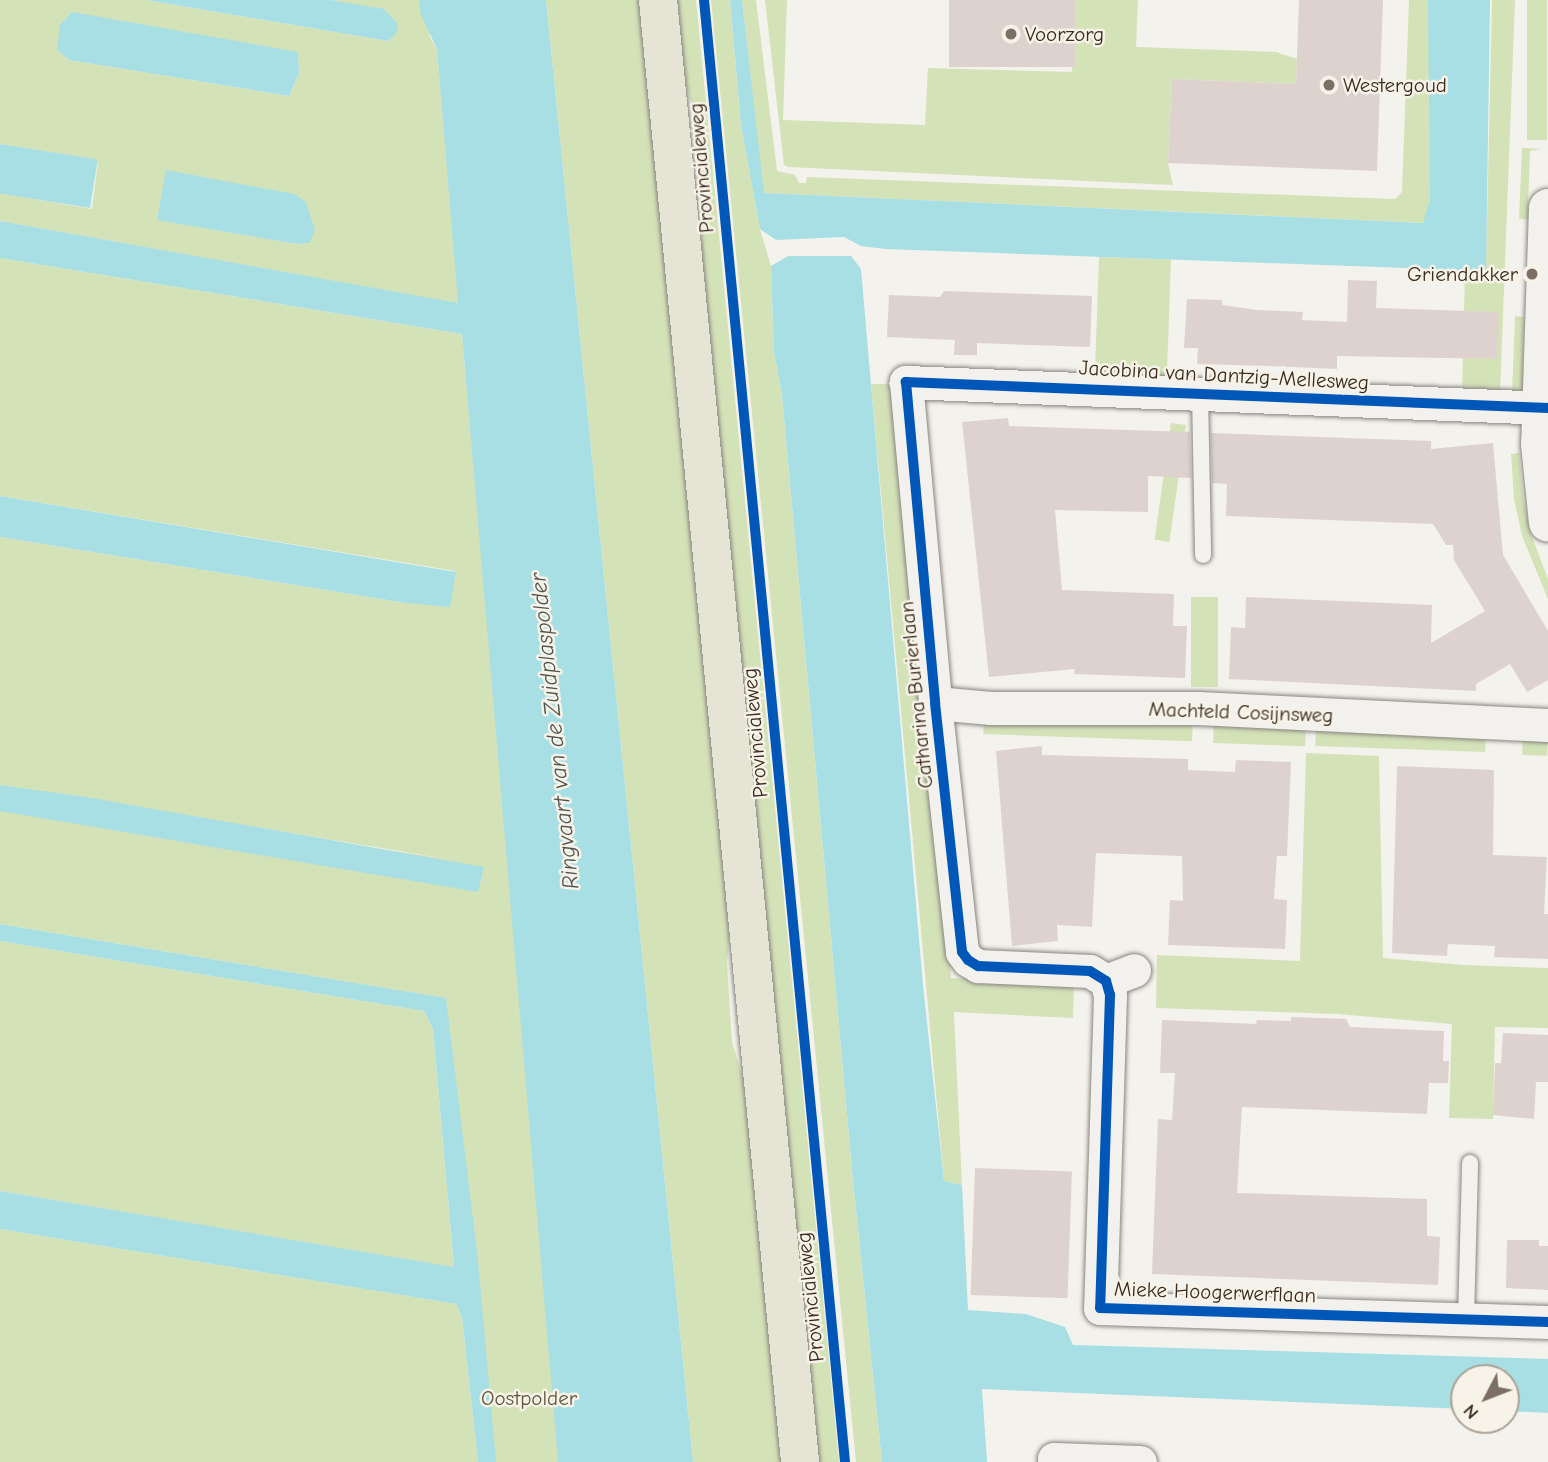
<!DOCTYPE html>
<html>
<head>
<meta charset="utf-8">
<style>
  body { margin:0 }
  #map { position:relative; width:1548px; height:1462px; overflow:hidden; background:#f4f2ec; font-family:"Comic Neue",sans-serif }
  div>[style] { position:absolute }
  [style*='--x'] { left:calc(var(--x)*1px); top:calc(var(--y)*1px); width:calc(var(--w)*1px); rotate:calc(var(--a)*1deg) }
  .green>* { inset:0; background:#d4e2b8; transform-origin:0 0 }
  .water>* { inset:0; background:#a8dfe5; transform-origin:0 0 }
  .building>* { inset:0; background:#ded2ce; transform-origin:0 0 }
  .roads { filter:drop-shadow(0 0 2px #898580) drop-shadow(0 0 2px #898580) }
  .service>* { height:16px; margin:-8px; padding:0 8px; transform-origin:8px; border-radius:8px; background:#f2f1ed }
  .minor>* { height:33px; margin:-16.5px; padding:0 16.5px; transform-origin:16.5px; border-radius:16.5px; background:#f2f1ed }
  .tertiary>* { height:38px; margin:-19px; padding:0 19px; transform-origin:19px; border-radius:19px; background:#f2f1ed }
  .primary>* { height:38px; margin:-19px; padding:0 19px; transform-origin:19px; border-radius:19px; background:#e6e4d5 }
  .cycleway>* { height:10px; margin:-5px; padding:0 5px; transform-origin:5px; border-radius:5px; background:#0057b8 }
  .dots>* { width:19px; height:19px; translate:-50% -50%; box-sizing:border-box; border:4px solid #f7f3e8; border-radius:50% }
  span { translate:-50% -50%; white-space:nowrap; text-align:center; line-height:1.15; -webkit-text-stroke:5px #f7f3e8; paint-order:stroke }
  .poi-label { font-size:21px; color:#3b2a1e }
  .left { translate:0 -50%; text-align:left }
  .right { translate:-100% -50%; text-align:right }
  .street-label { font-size:21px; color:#3b2a1e }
  .park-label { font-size:21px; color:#5b553a }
  .water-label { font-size:23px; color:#4e554f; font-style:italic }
  .north { position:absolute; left:1450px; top:1364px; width:70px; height:70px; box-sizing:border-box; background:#f7f3e8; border:2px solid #aca397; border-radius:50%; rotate:228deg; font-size:19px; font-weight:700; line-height:28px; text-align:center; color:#3b2a1e }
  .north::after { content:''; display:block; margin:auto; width:24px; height:32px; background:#7c7066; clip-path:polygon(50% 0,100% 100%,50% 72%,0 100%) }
</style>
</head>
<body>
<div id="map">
  <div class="green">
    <div style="clip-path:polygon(evenodd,0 0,146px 0,388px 41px,345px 3px,330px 0,426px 0,430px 37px,437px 49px,459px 304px,0 221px,0 193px,92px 209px,98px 160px,0 144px,0 0,57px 50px,298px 52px,299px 73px,289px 96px,69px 60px,57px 50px,0 0,157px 219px,315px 230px,309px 243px,297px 244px,157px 219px)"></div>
    <div style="clip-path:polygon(546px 0,639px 0,732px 906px,727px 964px,732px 1042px,750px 1100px,785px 1462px,693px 1462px)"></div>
    <div style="clip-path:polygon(674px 0,696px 0,839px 1462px,816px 1462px,699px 276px,704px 206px,695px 118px,680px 61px)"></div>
    <div style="clip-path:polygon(711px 0,730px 0,741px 125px,760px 229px,771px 266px,774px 352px,782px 395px,853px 1180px,882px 1462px,856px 1462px)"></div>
    <div style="clip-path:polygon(742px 0,756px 0,777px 171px,795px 175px,799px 183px,806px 183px,807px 177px,1395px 199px,1402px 192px,1409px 0,1431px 0,1430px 200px,1424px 223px,763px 193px)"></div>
    <div style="clip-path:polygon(765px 0,787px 0,783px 120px,925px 125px,928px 68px,1072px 72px,1075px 0,1138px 0,1136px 47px,1276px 52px,1297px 59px,1296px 84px,1172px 79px,1168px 163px,1173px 185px,788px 167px,784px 165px)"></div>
    <div style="clip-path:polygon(1492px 0,1515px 0,1500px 395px,1462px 393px,1465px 270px,1486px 270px)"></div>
    <div style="left:1527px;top:0;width:20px;height:140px"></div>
    <div style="clip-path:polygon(1522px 148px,1542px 149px,1530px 151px,1528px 207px,1539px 220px,1519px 219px)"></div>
    <div style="left:1099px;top:257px;width:72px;height:123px;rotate:2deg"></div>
    <div style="clip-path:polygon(0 258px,462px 334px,493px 687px,584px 1462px,487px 1462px,445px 998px,0 924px,0 792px,447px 859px,0 785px,0 537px,406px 603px,455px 571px,0 496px)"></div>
    <div style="clip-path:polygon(1515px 316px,1524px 317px,1523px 368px,1533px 369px,1527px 384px,1512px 394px)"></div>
    <div style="clip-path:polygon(871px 384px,896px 384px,951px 978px,1074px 985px,1073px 1018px,954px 1012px,962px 1185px,944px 1181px)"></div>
    <div style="left:1171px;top:423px;width:15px;height:118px;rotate:8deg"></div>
    <div style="clip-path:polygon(1519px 453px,1523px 497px,1531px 534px,1548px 579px,1548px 599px,1522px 536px,1514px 499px,1511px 454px)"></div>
    <div style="left:1191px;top:597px;width:27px;height:90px"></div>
    <div style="left:984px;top:712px;width:209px;height:22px;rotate:2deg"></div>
    <div style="left:1214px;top:720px;width:92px;height:23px;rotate:2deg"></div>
    <div style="left:1316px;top:724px;width:170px;height:22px;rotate:2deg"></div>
    <div style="left:1523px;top:733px;width:25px;height:22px;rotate:2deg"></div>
    <div style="clip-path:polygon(1306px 753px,1379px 756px,1383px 958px,1464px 965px,1548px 968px,1548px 1028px,1495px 1027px,1493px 1119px,1449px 1118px,1452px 1024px,1338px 1014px,1156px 1008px,1157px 955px,1300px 961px)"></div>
    <div style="clip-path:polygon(0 941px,424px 1011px,433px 1029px,454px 1268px,0 1191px)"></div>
    <div style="clip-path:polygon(0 1229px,456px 1304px,462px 1317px,478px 1462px,0 1462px)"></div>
  </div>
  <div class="water">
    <div style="clip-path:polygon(146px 0,330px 0,384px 9px,398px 24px,396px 34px,388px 41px)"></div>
    <div style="clip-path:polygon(419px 0,546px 0,693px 1462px,558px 1462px,462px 334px,0 258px,0 221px,458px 303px,437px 49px,421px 15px)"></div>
    <div style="clip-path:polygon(730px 0,742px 0,764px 193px,1423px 223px,1430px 200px,1428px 0,1490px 0,1486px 271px,885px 249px,861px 246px,844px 237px,776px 240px,760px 229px,741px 125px)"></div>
    <div style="clip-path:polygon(72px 12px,298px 52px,299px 73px,289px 96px,69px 60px,57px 50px,60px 25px)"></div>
    <div style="left:0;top:144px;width:99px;height:49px;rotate:9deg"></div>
    <div style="clip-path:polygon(166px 170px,294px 194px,306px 202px,315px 230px,310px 243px,297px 244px,157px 220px)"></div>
    <div style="clip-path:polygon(788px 256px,851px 256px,861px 269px,923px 985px,944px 1181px,962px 1185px,968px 1310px,1026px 1314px,1065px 1327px,1073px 1345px,1548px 1359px,1548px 1413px,1506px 1411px,1506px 1378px,1464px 1378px,1464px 1409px,982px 1389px,987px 1462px,882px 1462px,853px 1180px,782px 395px,774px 352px,771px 266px)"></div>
    <div style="clip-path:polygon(0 496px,456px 572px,450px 607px,406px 603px,0 537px)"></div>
    <div style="clip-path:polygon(0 785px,86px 797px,484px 867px,478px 892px,0 811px)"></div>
    <div style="clip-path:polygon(0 924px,446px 998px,478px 1260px,496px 1462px,478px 1462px,462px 1317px,456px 1304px,0 1229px,0 1191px,454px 1267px,433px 1029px,424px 1011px,0 941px)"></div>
  </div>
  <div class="building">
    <div style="left:949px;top:0;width:126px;height:67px"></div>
    <div style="clip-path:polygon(1299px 0,1383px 0,1377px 171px,1168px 163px,1172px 79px,1296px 84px)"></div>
    <div style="clip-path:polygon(1348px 280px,1377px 281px,1376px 308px,1499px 312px,1497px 359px,1337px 356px,1337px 369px,1269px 366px,1197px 364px,1198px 348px,1184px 348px,1187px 299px,1222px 300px,1222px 305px,1257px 310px,1303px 312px,1302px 320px,1347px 322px)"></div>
    <div style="clip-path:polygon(944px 291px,1092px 296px,1090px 347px,977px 343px,977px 355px,954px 355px,955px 340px,887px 337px,889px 295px,940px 297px)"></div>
    <div style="clip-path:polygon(1008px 418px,1009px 426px,1190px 432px,1191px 478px,1148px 476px,1148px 512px,1055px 510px,1062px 590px,1174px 594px,1173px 626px,1187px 626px,1185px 678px,1074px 674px,1075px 669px,989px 677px,962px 422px)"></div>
    <div style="clip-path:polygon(1211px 433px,1431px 441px,1431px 449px,1493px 443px,1503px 555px,1548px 631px,1548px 680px,1527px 692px,1510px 664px,1476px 684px,1476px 691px,1229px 679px,1231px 627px,1245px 628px,1246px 597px,1432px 605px,1431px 643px,1485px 611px,1454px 560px,1453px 545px,1446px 545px,1433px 524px,1226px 516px,1227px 484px,1212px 483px)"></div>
    <div style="clip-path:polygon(1042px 746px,1042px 755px,1188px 759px,1188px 770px,1235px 772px,1236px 760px,1291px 762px,1287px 856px,1277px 856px,1274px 899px,1287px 900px,1285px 949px,1168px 945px,1170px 900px,1183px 901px,1182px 856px,1096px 853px,1092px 927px,1057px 925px,1058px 941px,1012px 946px,996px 751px)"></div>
    <div style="clip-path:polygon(1397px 766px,1494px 770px,1493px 855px,1547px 857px,1544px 914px,1548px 914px,1548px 959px,1494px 957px,1495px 946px,1448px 944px,1447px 956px,1392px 953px)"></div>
    <div style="clip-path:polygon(1291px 1017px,1346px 1019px,1350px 1027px,1444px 1031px,1443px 1061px,1449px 1061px,1448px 1083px,1429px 1083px,1427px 1114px,1242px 1107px,1237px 1193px,1427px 1199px,1427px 1236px,1440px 1237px,1438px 1285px,1152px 1274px,1158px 1119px,1172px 1120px,1175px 1073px,1160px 1073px,1162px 1020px,1256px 1024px,1257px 1020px,1291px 1021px)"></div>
    <div style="clip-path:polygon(1503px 1033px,1548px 1035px,1548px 1082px,1536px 1082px,1534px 1119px,1493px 1115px,1495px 1063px,1501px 1063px)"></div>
    <div style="left:975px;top:1168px;width:97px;height:127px;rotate:2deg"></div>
    <div style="clip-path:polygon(1507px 1240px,1539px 1240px,1539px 1246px,1548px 1246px,1548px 1290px,1506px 1288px)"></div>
  </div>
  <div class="roads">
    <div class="service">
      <div style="--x:1200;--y:393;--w:162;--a:88.9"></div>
      <div style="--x:1466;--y:1319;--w:156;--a:-88.5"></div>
    </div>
    <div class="minor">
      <div style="--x:1548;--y:408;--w:643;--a:-177.68"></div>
      <div style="--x:906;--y:382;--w:322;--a:84.8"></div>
      <div style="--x:935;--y:703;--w:250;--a:83.8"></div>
      <div style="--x:962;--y:952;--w:10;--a:53"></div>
      <div style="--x:968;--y:960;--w:12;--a:31"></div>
      <div style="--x:978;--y:966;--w:112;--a:2.6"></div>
      <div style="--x:1090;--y:971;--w:19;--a:32"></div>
      <div style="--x:1106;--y:981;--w:15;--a:74"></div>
      <div style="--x:1110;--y:995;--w:313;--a:91.8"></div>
      <div style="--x:1100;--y:1308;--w:448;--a:1.8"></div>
      <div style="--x:935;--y:703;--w:56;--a:5.1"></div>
      <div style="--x:991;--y:708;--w:207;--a:0"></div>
      <div style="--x:1198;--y:708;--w:350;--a:2.8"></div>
      <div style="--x:1106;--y:981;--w:30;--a:-21"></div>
      <div style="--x:1054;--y:1462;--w:3;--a:-90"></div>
      <div style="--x:1054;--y:1459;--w:86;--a:2"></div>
    </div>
    <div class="tertiary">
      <div style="--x:1548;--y:208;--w:236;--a:91.9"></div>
      <div style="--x:1540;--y:444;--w:79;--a:84.2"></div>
    </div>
    <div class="primary">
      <div style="--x:658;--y:0;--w:1469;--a:84.45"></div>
    </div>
  </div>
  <div class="cycleway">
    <div style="--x:704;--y:0;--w:1469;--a:84.49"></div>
    <div style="--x:1548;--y:408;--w:643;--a:-177.68"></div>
    <div style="--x:906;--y:382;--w:322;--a:84.8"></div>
    <div style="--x:935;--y:703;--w:250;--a:83.8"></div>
    <div style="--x:962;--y:952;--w:10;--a:53"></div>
    <div style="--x:968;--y:960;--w:12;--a:31"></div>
    <div style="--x:978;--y:966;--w:112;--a:2.6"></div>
    <div style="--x:1090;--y:971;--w:19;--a:32"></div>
    <div style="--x:1106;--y:981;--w:15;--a:74"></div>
    <div style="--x:1110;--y:995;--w:313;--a:91.8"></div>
    <div style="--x:1100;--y:1308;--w:448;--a:1.8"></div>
  </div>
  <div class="dots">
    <div style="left:1011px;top:34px;background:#7c7066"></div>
    <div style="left:1329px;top:85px;background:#7c7066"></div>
    <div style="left:1532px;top:274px;background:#7c7066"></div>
  </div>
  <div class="poi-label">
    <span class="left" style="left:1025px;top:34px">Voorzorg</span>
    <span class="left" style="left:1343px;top:85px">Westergoud</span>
    <span class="right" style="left:1518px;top:274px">Griendakker</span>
  </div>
  <div class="street-label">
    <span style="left:701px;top:168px;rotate:-95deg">Provincialeweg</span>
    <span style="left:1224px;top:375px;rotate:3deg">Jacobina van Dantzig-Mellesweg</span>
    <span style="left:916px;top:695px;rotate:-96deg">Catharina Burierlaan</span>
    <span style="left:1241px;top:712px;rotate:2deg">Machteld Cosijnsweg</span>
    <span style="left:755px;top:733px;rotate:-95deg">Provincialeweg</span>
    <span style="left:1215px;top:1292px;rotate:2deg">Mieke Hoogerwerflaan</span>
    <span style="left:810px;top:1297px;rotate:-96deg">Provincialeweg</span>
  </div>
  <div class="park-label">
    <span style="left:529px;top:1398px">Oostpolder</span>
  </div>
  <div class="water-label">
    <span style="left:555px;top:731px;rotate:-96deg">Ringvaart van de Zuidplaspolder</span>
  </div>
  <div class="north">N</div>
</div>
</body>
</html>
